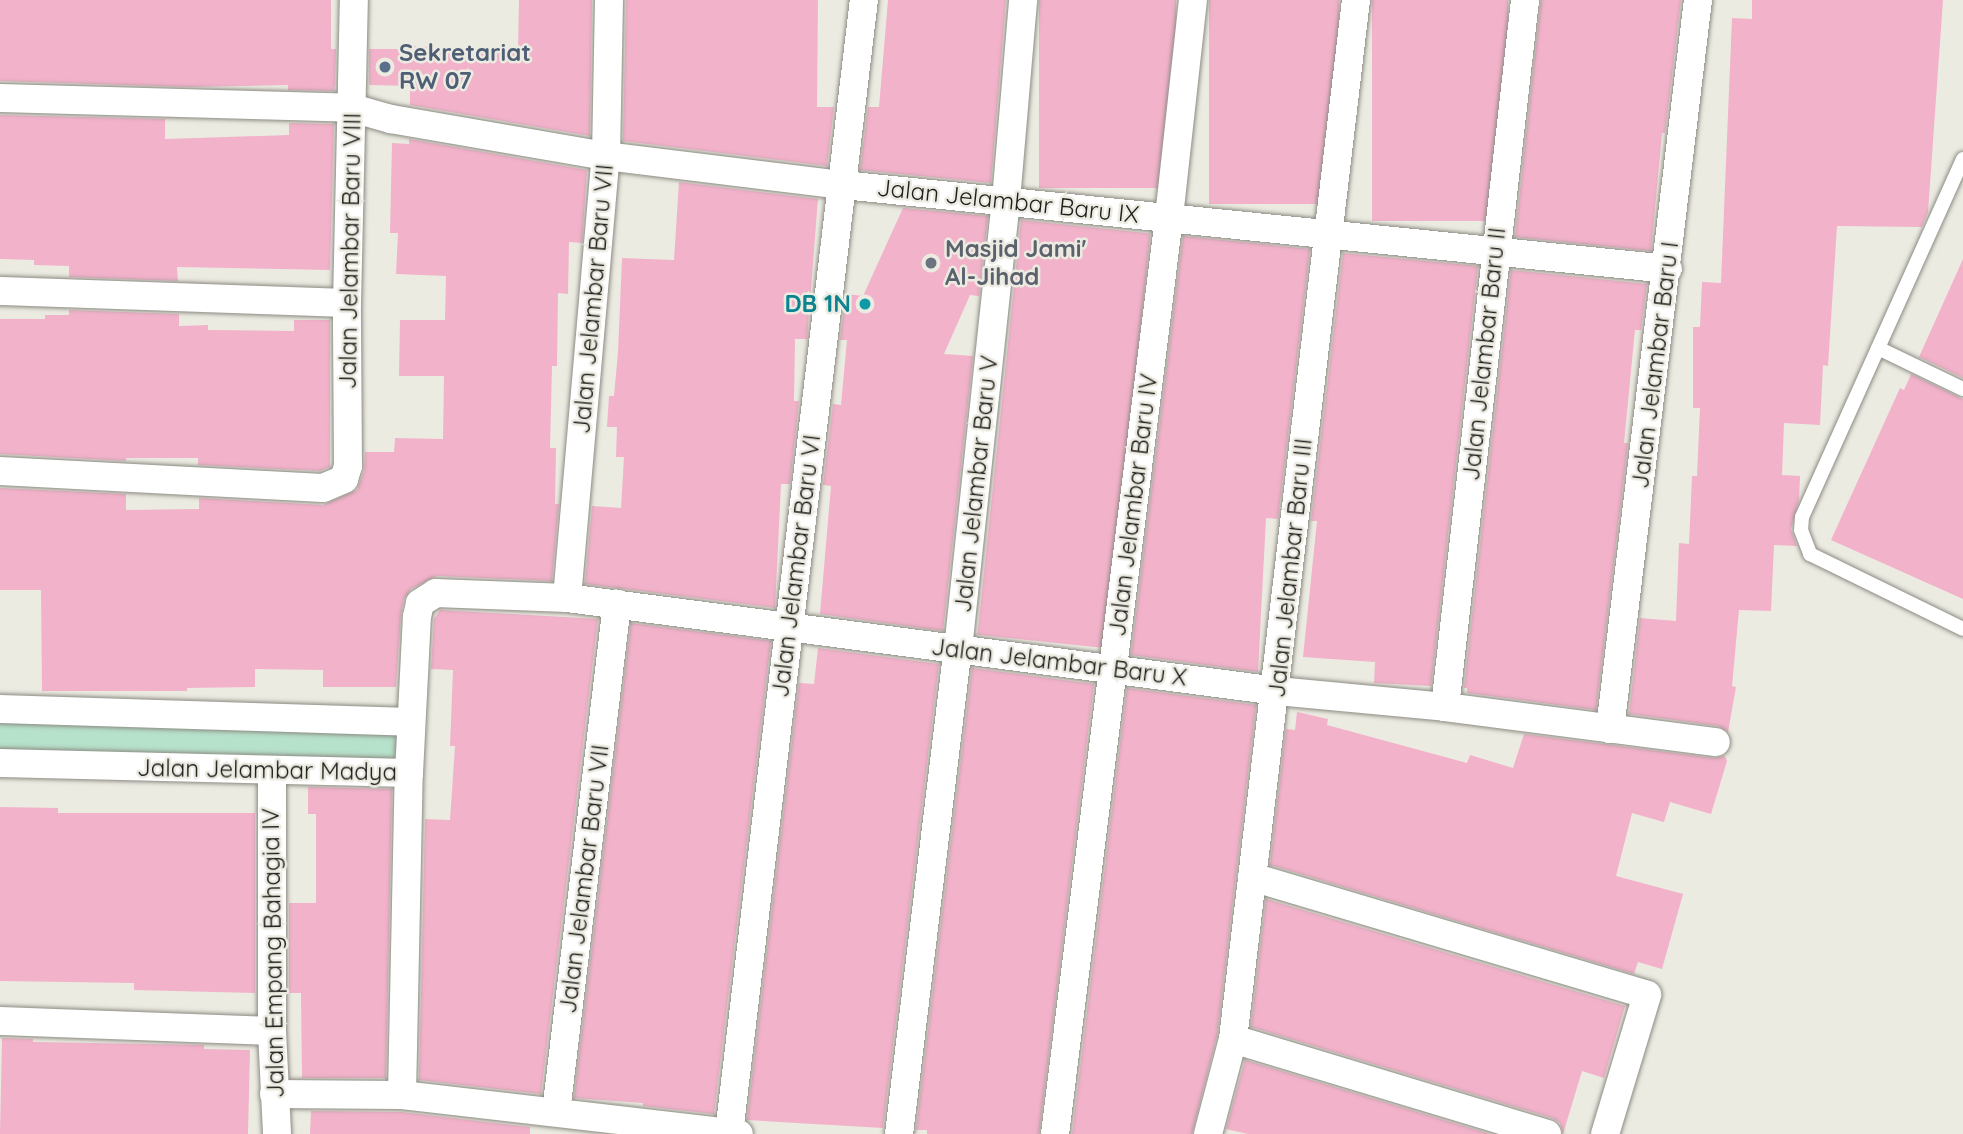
<!DOCTYPE html>
<html>
<head>
<meta charset="utf-8">
<style>
  body { margin:0 }
  #map { position:relative; width:1963px; height:1134px; overflow:hidden; background:#ecebe2; font-family:Quicksand,sans-serif }
  div>[style] { position:absolute }
  [style*='--x'] { left:calc(var(--x)*1px); top:calc(var(--y)*1px); width:calc(var(--w)*1px); rotate:calc(var(--a)*1deg) }
  .green>* { inset:0; background:#b6e1ca }
  .building>* { inset:0; background:#f2b2ca; transform-origin:0 0 }
  .roads { filter:drop-shadow(0 0 2px #8c8b83) drop-shadow(0 0 2px #8c8b83) }
  .lane>* { height:14px; margin:-7px; padding:0 7px; transform-origin:7px; border-radius:7px; background:#fff }
  .street>* { height:28px; margin:-14px; padding:0 14px; transform-origin:14px; border-radius:14px; background:#fff }
  .dots>* { width:19px; height:19px; translate:-50% -50%; box-sizing:border-box; border:4px solid #ecebe2; border-radius:50% }
  span { translate:-50% -50%; white-space:nowrap; text-align:center; line-height:1.15; -webkit-text-stroke:5px #ecebe2; paint-order:stroke }
  .service-label { font-size:24px; color:#4e5e75; font-weight:700 }
  .left { translate:0 -50%; text-align:left }
  .street-label { font-size:24px; color:#1e1d1a }
  .worship-label { font-size:24px; color:#5b616d; font-weight:700 }
  .culture-label { font-size:24px; color:#0d838f; font-weight:700 }
  .right { translate:-100% -50%; text-align:right }
</style>
</head>
<body>
<div id="map">
  <div class="green">
    <div style="clip-path:polygon(0 717px,400px 733px,391px 771px,0 767px)"></div>
  </div>
  <div class="building">
    <div style="clip-path:polygon(0 0,331px 0,331px 49px,336px 49px,335px 84px,334px 91px,288px 90px,288px 85px,188px 87px,0 81px)"></div>
    <div style="clip-path:polygon(519px 0,592px 0,590px 136px,410px 105px,410px 86px,369px 85px,369px 49px,411px 49px,411px 46px,518px 52px)"></div>
    <div style="clip-path:polygon(626px 0,818px 0,817px 107px,834px 107px,827px 166px,623px 141px)"></div>
    <div style="clip-path:polygon(888px 0,1006px 0,991px 183px,860px 170px,868px 107px,879px 107px)"></div>
    <div style="left:1039px;top:0;width:137px;height:188px"></div>
    <div style="left:1209px;top:0;width:130px;height:204px"></div>
    <div style="left:1372px;top:0;width:136px;height:221px"></div>
    <div style="clip-path:polygon(1541px 0,1681px 0,1665px 133px,1662px 133px,1651px 251px,1515px 237px)"></div>
    <div style="clip-path:polygon(1752px 0,1943px 0,1928px 212px,1922px 227px,1837px 226px,1828px 366px,1823px 365px,1820px 425px,1784px 423px,1782px 475px,1800px 476px,1799px 500px,1791px 529px,1797px 546px,1774px 545px,1771px 611px,1739px 610px,1732px 686px,1736px 687px,1728px 732px,1718px 726px,1629px 714px,1640px 618px,1676px 621px,1679px 543px,1689px 544px,1692px 476px,1697px 476px,1700px 408px,1693px 408px,1693px 327px,1700px 327px,1702px 282px,1721px 283px,1732px 18px,1752px 19px)"></div>
    <div style="clip-path:polygon(0 115px,165px 119px,165px 139px,289px 135px,289px 123px,334px 124px,330px 270px,177px 267px,178px 281px,69px 277px,69px 266px,34px 265px,34px 260px,0 259px)"></div>
    <div style="clip-path:polygon(409px 139px,587px 170px,582px 243px,569px 242px,568px 294px,558px 293px,557px 366px,552px 366px,550px 448px,556px 448px,555px 504px,559px 504px,552px 581px,437px 576px,411px 589px,404px 599px,401px 614px,396px 687px,323px 687px,323px 670px,255px 669px,255px 687px,187px 688px,187px 691px,42px 691px,41px 590px,0 590px,0 488px,126px 494px,126px 510px,199px 509px,199px 498px,323px 505px,357px 490px,364px 471px,365px 452px,394px 452px,395px 438px,443px 439px,444px 376px,399px 376px,400px 320px,445px 320px,446px 276px,396px 274px,398px 233px,390px 233px,392px 143px,409px 144px)"></div>
    <div style="clip-path:polygon(679px 182px,818px 199px,807px 339px,795px 339px,794px 401px,799px 401px,790px 484px,781px 484px,775px 608px,585px 584px,592px 506px,621px 508px,624px 457px,616px 457px,617px 427px,607px 427px,609px 396px,614px 396px,618px 352px,622px 258px,674px 260px)"></div>
    <div style="clip-path:polygon(903px 208px,988px 216px,979px 296px,970px 295px,944px 354px,973px 356px,943px 631px,820px 614px,831px 486px,823px 485px,833px 404px,841px 405px,847px 340px,840px 340px,846px 294px,863px 296px)"></div>
    <div style="left:1021px;top:220px;width:130px;height:417px;rotate:6deg"></div>
    <div style="clip-path:polygon(1183px 236px,1310px 249px,1278px 519px,1266px 518px,1258px 672px,1131px 655px)"></div>
    <div style="clip-path:polygon(1343px 253px,1478px 266px,1431px 686px,1374px 683px,1375px 662px,1303px 657px,1317px 521px,1311px 521px)"></div>
    <div style="clip-path:polygon(1963px 259px,1963px 378px,1919px 357px)"></div>
    <div style="clip-path:polygon(1511px 270px,1647px 284px,1641px 330px,1635px 330px,1624px 443px,1628px 443px,1596px 710px,1467px 693px,1467px 688px,1464px 688px)"></div>
    <div style="clip-path:polygon(69px 310px,179px 314px,179px 326px,208px 325px,208px 330px,294px 331px,294px 320px,330px 320px,330px 467px,320px 471px,198px 465px,198px 458px,126px 458px,126px 461px,0 454px,0 319px,45px 319px,45px 315px,69px 315px)"></div>
    <div style="clip-path:polygon(1911px 374px,1963px 399px,1963px 599px,1831px 540px,1900px 388px,1904px 390px)"></div>
    <div style="clip-path:polygon(440px 610px,598px 619px,541px 1094px,419px 1080px,425px 819px,450px 820px,455px 746px,450px 746px,453px 670px,431px 669px,434px 619px)"></div>
    <div style="clip-path:polygon(631px 623px,771px 641px,714px 1114px,643px 1106px,643px 1103px,574px 1098px)"></div>
    <div style="clip-path:polygon(818px 648px,939px 664px,883px 1128px,747px 1120px,799px 683px,814px 684px)"></div>
    <div style="clip-path:polygon(972px 668px,1094px 684px,1039px 1134px,927px 1134px,927px 1130px,916px 1130px)"></div>
    <div style="clip-path:polygon(1127px 688px,1256px 705px,1217px 1036px,1192px 1134px,1072px 1134px)"></div>
    <div style="clip-path:polygon(1297px 712px,1328px 719px,1327px 725px,1467px 763px,1470px 755px,1513px 768px,1524px 734px,1714px 758px,1725px 756px,1727px 761px,1711px 814px,1670px 802px,1664px 822px,1632px 813px,1616px 876px,1683px 894px,1662px 969px,1638px 962px,1634px 974px,1270px 865px,1286px 729px,1295px 730px)"></div>
    <div style="clip-path:polygon(308px 787px,392px 789px,386px 1078px,302px 1078px,301px 993px,289px 993px,289px 903px,316px 903px,316px 814px,308px 814px)"></div>
    <div style="clip-path:polygon(0 807px,58px 808px,58px 813px,255px 813px,255px 993px,134px 990px,134px 983px,0 981px)"></div>
    <div style="clip-path:polygon(1266px 899px,1625px 1006px,1604px 1078px,1582px 1071px,1563px 1134px,1560px 1123px,1552px 1118px,1251px 1027px)"></div>
    <div style="clip-path:polygon(2px 1038px,33px 1039px,33px 1042px,204px 1045px,204px 1049px,250px 1050px,248px 1134px,0 1134px)"></div>
    <div style="clip-path:polygon(1245px 1060px,1490px 1134px,1248px 1134px,1226px 1129px)"></div>
    <div style="clip-path:polygon(311px 1111px,401px 1112px,530px 1127px,530px 1134px,310px 1134px)"></div>
  </div>
  <div class="roads">
    <div class="lane">
      <div style="--x:1963;--y:159;--w:393;--a:114.2"></div>
      <div style="--x:1802;--y:517;--w:13;--a:94"></div>
      <div style="--x:1801;--y:530;--w:26;--a:69"></div>
      <div style="--x:1810;--y:554;--w:170;--a:26.1"></div>
      <div style="--x:1878;--y:348;--w:94;--a:25.8"></div>
    </div>
    <div class="street">
      <div style="--x:0;--y:98;--w:352;--a:1.6"></div>
      <div style="--x:352;--y:108;--w:41;--a:15.8"></div>
      <div style="--x:391;--y:119;--w:218;--a:9.8"></div>
      <div style="--x:606;--y:156;--w:239;--a:7"></div>
      <div style="--x:843;--y:185;--w:829;--a:5.81"></div>
      <div style="--x:0;--y:291;--w:347;--a:2"></div>
      <div style="--x:0;--y:471;--w:323;--a:3"></div>
      <div style="--x:323;--y:488;--w:23;--a:-23"></div>
      <div style="--x:344;--y:479;--w:14;--a:-73"></div>
      <div style="--x:348;--y:466;--w:163;--a:-90.4"></div>
      <div style="--x:347;--y:303;--w:303;--a:-88.7"></div>
      <div style="--x:567;--y:598;--w:444;--a:-85"></div>
      <div style="--x:606;--y:156;--w:156;--a:-88.9"></div>
      <div style="--x:1445;--y:707;--w:712;--a:-83.54"></div>
      <div style="--x:0;--y:709;--w:410;--a:1.8"></div>
      <div style="--x:1610;--y:729;--w:734;--a:-83.12"></div>
      <div style="--x:0;--y:763;--w:409;--a:1.4"></div>
      <div style="--x:272;--y:772;--w:259;--a:90"></div>
      <div style="--x:272;--y:1031;--w:103;--a:87.2"></div>
      <div style="--x:1252;--y:877;--w:412;--a:16.6"></div>
      <div style="--x:1647;--y:995;--w:145;--a:106.8"></div>
      <div style="--x:0;--y:1021;--w:272;--a:2.1"></div>
      <div style="--x:1233;--y:1039;--w:328;--a:16.8"></div>
      <div style="--x:274;--y:1094;--w:128;--a:0.4"></div>
      <div style="--x:402;--y:1095;--w:339;--a:6.6"></div>
      <div style="--x:402;--y:1095;--w:322;--a:-88.8"></div>
      <div style="--x:409;--y:773;--w:156;--a:-87.1"></div>
      <div style="--x:417;--y:617;--w:14;--a:-78"></div>
      <div style="--x:420;--y:603;--w:19;--a:-32"></div>
      <div style="--x:436;--y:593;--w:131;--a:2.2"></div>
      <div style="--x:567;--y:598;--w:716;--a:7.46"></div>
      <div style="--x:1277;--y:691;--w:169;--a:5.4"></div>
      <div style="--x:1445;--y:707;--w:273;--a:7.4"></div>
      <div style="--x:556;--y:1112;--w:512;--a:-83.15"></div>
      <div style="--x:729;--y:1133;--w:1141;--a:-83.21"></div>
      <div style="--x:899;--y:1134;--w:489;--a:-83.1"></div>
      <div style="--x:958;--y:649;--w:452;--a:-83.9"></div>
      <div style="--x:1006;--y:200;--w:201;--a:-85.1"></div>
      <div style="--x:1055;--y:1134;--w:924;--a:-82.91"></div>
      <div style="--x:1169;--y:217;--w:218;--a:-83.7"></div>
      <div style="--x:1208;--y:1134;--w:98;--a:-75.3"></div>
      <div style="--x:1233;--y:1039;--w:1046;--a:-83.25"></div>
    </div>
  </div>
  <div class="dots">
    <div style="left:385px;top:67px;background:#5c6f8a"></div>
    <div style="left:931px;top:263px;background:#6b7280"></div>
    <div style="left:865px;top:304px;background:#0f9aa8"></div>
  </div>
  <div class="service-label">
    <span class="left" style="left:399px;top:67px">Sekretariat<br>RW 07</span>
  </div>
  <div class="street-label">
    <span style="left:1008px;top:201px;rotate:6deg">Jalan Jelambar Baru IX</span>
    <span style="left:350px;top:251px;rotate:-89deg">Jalan Jelambar Baru VIII</span>
    <span style="left:593px;top:299px;rotate:-85deg">Jalan Jelambar Baru VII</span>
    <span style="left:1484px;top:354px;rotate:-84deg">Jalan Jelambar Baru II</span>
    <span style="left:1655px;top:365px;rotate:-83deg">Jalan Jelambar Baru I</span>
    <span style="left:976px;top:484px;rotate:-84deg">Jalan Jelambar Baru V</span>
    <span style="left:1133px;top:505px;rotate:-83deg">Jalan Jelambar Baru IV</span>
    <span style="left:796px;top:566px;rotate:-83deg">Jalan Jelambar Baru VI</span>
    <span style="left:1290px;top:568px;rotate:-84deg">Jalan Jelambar Baru III</span>
    <span style="left:1059px;top:662px;rotate:7deg">Jalan Jelambar Baru X</span>
    <span style="left:267px;top:770px;rotate:1deg">Jalan Jelambar Madya</span>
    <span style="left:584px;top:879px;rotate:-83deg">Jalan Jelambar Baru VII</span>
    <span style="left:273px;top:953px;rotate:-91deg">Jalan Empang Bahagia IV</span>
  </div>
  <div class="worship-label">
    <span class="left" style="left:945px;top:263px">Masjid Jami'<br>Al-Jihad</span>
  </div>
  <div class="culture-label">
    <span class="right" style="left:851px;top:304px">DB 1N</span>
  </div>
</div>
</body>
</html>
